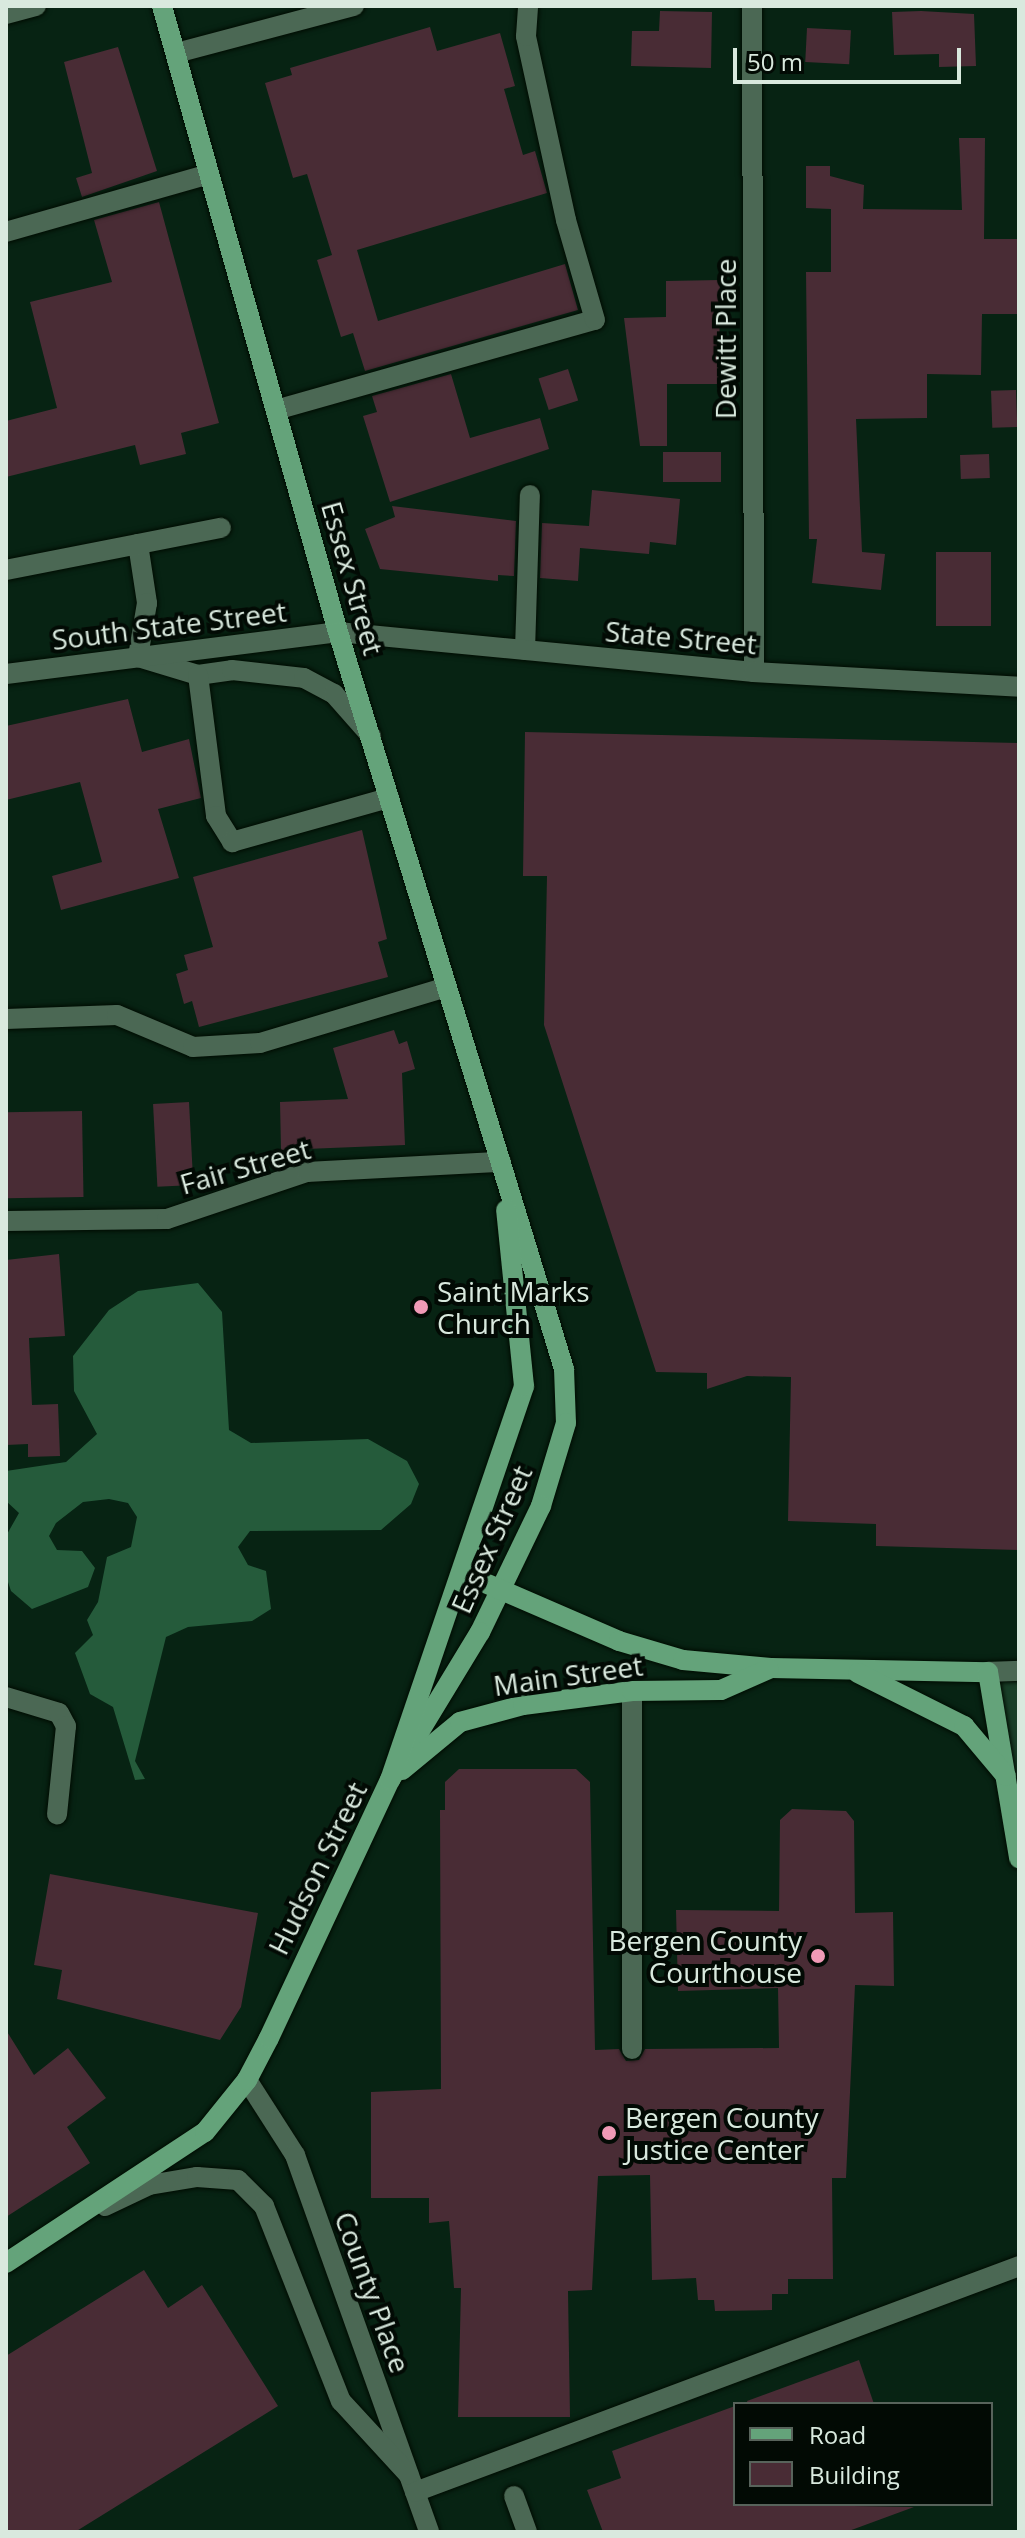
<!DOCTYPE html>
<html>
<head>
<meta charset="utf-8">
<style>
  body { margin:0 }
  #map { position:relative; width:1025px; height:2538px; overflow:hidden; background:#072313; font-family:"Open Sans",sans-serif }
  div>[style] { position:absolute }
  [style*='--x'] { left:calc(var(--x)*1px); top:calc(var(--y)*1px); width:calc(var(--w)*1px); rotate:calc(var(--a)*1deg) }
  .green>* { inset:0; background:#193f28 }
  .forest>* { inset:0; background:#255b3b }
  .building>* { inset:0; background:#492c35; transform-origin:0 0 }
  .roads { filter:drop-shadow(0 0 2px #000c02) drop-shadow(0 0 2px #000c02) }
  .minor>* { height:20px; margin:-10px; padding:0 10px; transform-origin:10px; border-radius:10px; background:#4b6854 }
  .major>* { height:20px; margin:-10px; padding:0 10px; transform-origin:10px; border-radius:10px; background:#64a37a }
  .dots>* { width:22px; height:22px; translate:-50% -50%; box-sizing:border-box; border:4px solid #020a04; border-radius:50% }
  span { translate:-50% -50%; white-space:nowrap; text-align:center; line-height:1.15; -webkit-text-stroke:8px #020a04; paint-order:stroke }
  .street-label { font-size:28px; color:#d9e9de }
  .poi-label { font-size:28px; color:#d9e9de }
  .left { translate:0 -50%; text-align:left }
  .right { translate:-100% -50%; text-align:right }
  .frame { position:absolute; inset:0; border:8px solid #d9e9de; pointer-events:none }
  .legend { position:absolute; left:733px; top:2402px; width:260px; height:104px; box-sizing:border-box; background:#020a04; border:2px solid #58635b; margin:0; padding:10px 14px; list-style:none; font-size:24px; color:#d9e9de }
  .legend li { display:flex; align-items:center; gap:16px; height:40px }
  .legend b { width:40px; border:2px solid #58635b }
  .scale { position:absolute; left:733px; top:48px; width:228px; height:36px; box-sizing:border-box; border:4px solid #d9e9de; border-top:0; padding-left:10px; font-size:24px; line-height:28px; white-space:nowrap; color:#d9e9de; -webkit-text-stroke:6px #020a04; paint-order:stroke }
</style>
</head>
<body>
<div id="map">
  <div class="green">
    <div style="clip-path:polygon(1019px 1671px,1019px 1858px,988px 1672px)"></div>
  </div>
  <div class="forest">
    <div style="clip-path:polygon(198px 1283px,222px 1312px,229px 1430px,251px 1443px,368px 1439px,407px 1461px,419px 1484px,411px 1504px,381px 1530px,250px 1531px,238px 1547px,248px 1565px,266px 1571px,271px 1609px,252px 1621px,188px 1627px,166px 1637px,135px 1761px,145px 1779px,135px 1780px,113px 1707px,90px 1694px,75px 1653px,93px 1635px,87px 1620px,98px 1602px,107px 1557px,131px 1547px,137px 1517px,128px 1503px,109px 1499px,83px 1502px,56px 1523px,49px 1536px,57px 1550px,82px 1551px,95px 1568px,88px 1587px,32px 1609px,11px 1591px,6px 1576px,6px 1536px,19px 1513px,6px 1501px,6px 1471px,66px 1462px,97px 1434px,74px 1391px,73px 1356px,109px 1310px,138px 1291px)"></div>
  </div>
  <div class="building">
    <div style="clip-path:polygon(660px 11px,712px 12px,711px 68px,631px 66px,632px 31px,659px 31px)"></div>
    <div style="clip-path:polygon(921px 11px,974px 14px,976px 66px,939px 67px,939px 54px,894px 55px,892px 12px)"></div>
    <div style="clip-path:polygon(430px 27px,437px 51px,500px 33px,515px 86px,504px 89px,523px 155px,535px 151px,547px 193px,357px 250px,378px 321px,565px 264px,578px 310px,365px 371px,353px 333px,341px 337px,317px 260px,332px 255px,307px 174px,293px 178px,265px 83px,292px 75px,290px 68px)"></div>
    <div style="left:807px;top:28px;width:44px;height:34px;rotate:3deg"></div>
    <div style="clip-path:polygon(118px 47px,157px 171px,82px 197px,76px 178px,92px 173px,64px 62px)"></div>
    <div style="clip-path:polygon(959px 138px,985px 138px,984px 239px,1019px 239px,1019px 314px,982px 314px,981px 375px,927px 374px,927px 418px,856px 419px,862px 552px,885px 554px,881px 590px,812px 583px,817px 539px,809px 539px,806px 272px,831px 272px,831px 209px,806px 208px,806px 166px,830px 166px,830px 176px,864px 185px,863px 209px,962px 210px)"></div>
    <div style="clip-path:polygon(159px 202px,219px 423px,181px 433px,186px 454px,140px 465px,135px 445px,6px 477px,6px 421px,57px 408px,30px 302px,112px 282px,94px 220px)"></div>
    <div style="clip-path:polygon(720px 280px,719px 384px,667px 384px,667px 446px,640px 446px,624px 318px,666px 317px,666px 281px)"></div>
    <div style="left:568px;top:369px;width:33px;height:31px;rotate:72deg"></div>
    <div style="clip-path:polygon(451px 374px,470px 438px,540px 418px,549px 449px,390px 502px,363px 416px,377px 412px,372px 396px)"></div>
    <div style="left:1016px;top:390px;width:37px;height:25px;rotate:88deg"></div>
    <div style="left:663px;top:452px;width:58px;height:30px"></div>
    <div style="left:989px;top:454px;width:24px;height:29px;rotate:88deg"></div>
    <div style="clip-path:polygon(592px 490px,680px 499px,676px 545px,650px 542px,649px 554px,580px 548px,578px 581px,540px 578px,542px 523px,589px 526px)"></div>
    <div style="clip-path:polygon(392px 506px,516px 521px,514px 576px,498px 575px,498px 581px,380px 569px,365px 529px,395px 517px)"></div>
    <div style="left:936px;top:552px;width:55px;height:74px"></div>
    <div style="clip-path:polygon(128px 699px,142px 752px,189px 739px,201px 798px,158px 809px,179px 878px,61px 910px,52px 876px,102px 862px,80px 782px,6px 800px,6px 726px)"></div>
    <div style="clip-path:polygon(525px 732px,1019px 743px,1019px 1550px,876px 1546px,876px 1524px,788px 1521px,791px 1377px,747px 1376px,707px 1389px,707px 1373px,656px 1372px,544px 1025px,547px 876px,523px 876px)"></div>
    <div style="clip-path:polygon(362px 830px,387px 939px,378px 942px,388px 977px,199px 1027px,192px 1001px,184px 1004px,176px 974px,188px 970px,184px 955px,213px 947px,193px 877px)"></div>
    <div style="clip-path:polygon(394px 1030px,399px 1044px,407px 1041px,415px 1069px,402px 1073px,405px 1145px,281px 1150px,280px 1102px,348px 1099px,333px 1048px)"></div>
    <div style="left:189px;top:1102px;width:83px;height:36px;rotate:87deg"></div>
    <div style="left:82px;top:1111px;width:86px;height:76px;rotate:89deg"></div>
    <div style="clip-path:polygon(59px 1254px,65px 1336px,29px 1338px,32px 1405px,58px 1404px,60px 1456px,28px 1457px,28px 1444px,6px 1445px,6px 1260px)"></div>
    <div style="clip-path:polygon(459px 1769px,576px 1769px,590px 1782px,595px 2050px,619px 2049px,626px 2061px,639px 2060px,645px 2049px,779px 2048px,778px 1988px,678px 1991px,676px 1910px,779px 1911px,780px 1820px,792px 1809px,846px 1811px,854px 1821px,855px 1913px,893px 1912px,894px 1986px,855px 1985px,846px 2178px,832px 2178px,833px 2279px,788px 2279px,788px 2294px,772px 2294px,772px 2310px,715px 2311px,714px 2300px,698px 2300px,696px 2278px,652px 2280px,650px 2175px,598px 2176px,592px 2290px,568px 2291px,570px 2417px,458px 2417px,461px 2288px,454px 2288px,449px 2221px,429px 2223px,429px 2198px,371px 2198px,371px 2092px,441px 2089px,440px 1810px,445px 1810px,445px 1782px)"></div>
    <div style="clip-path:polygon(50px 1874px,258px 1913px,241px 2007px,220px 2040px,57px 1999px,62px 1970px,34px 1965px)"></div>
    <div style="clip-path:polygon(6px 2030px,34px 2075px,68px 2048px,106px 2098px,67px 2127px,90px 2163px,6px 2217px)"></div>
    <div style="clip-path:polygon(144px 2270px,168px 2308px,202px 2285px,278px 2406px,75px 2532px,6px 2532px,6px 2356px)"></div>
    <div style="clip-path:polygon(859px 2360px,874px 2404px,748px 2404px,747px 2401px)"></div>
    <div style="clip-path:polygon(735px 2406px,735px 2504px,914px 2507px,846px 2532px,603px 2532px,587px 2490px,621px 2478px,612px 2451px)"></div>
  </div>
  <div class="roads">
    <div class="minor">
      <div style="--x:752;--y:6;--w:666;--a:89.83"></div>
      <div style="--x:6;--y:14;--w:31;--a:-15"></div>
      <div style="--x:176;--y:53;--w:184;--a:-14.8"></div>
      <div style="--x:6;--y:232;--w:211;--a:-15.9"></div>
      <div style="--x:276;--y:410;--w:331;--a:-15.8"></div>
      <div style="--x:595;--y:320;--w:104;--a:-106.2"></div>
      <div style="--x:566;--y:220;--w:188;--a:-102.3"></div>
      <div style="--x:526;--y:36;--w:30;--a:-86"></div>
      <div style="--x:138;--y:544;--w:60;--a:81.3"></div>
      <div style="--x:147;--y:603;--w:55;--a:99.5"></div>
      <div style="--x:138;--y:657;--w:63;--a:16.7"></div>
      <div style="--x:198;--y:675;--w:34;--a:-8"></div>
      <div style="--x:232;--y:670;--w:72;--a:6.3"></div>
      <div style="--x:304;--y:678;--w:34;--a:28"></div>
      <div style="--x:334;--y:694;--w:56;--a:48.6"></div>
      <div style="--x:6;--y:570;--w:219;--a:-11.1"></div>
      <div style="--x:525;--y:650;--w:155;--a:-88.2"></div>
      <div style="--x:6;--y:674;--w:335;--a:-7.2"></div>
      <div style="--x:338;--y:632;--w:418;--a:5.5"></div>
      <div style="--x:754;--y:672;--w:265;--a:3.2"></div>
      <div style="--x:198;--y:675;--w:142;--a:82.7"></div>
      <div style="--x:216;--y:816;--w:31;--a:58"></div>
      <div style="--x:232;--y:842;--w:163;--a:-15.7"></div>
      <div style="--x:6;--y:1019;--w:111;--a:-2.1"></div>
      <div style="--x:117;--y:1015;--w:82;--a:22.8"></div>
      <div style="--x:193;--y:1047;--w:67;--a:-3.4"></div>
      <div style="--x:260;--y:1043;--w:195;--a:-16.7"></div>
      <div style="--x:6;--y:1221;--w:161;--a:-0.7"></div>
      <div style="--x:167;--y:1219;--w:148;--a:-18.6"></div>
      <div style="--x:307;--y:1172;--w:194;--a:-3"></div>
      <div style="--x:988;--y:1672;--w:31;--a:-2"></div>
      <div style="--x:6;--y:1697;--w:55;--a:16.8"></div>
      <div style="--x:59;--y:1713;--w:15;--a:62"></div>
      <div style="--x:66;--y:1726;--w:89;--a:95.8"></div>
      <div style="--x:632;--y:2049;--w:358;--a:-90"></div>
      <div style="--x:247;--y:2080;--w:89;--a:57.4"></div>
      <div style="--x:295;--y:2155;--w:400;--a:70.4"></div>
      <div style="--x:105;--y:2206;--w:49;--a:-25.5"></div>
      <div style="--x:149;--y:2185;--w:49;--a:-9.5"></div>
      <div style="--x:197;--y:2177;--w:41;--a:4.2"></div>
      <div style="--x:238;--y:2180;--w:37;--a:45"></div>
      <div style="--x:264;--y:2206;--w:210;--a:68.5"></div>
      <div style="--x:341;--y:2401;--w:100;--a:47.4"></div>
      <div style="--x:415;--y:2492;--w:645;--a:-20.51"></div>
      <div style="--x:514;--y:2496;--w:38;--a:70"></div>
    </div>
    <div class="major">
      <div style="--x:162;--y:6;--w:650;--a:74.3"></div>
      <div style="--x:338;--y:632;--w:771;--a:72.95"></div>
      <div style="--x:564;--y:1369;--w:54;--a:87.9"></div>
      <div style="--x:566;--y:1423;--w:87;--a:106.8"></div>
      <div style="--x:541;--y:1506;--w:140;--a:115.8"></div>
      <div style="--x:480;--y:1632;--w:173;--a:121.3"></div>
      <div style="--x:462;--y:1573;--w:171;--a:23.4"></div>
      <div style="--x:619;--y:1641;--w:67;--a:16.5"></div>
      <div style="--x:683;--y:1660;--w:88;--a:5.2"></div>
      <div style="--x:771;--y:1668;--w:217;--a:1.1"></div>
      <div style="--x:988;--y:1672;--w:189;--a:80.5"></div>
      <div style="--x:858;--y:1673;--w:119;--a:26.6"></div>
      <div style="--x:964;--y:1726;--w:65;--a:50"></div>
      <div style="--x:402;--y:1770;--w:75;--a:-39.6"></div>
      <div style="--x:460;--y:1722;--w:65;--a:-15.1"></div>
      <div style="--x:523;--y:1705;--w:110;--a:-7.3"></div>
      <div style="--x:632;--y:1691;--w:89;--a:-0.6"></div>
      <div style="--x:721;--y:1690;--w:52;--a:-23.6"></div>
      <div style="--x:6;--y:2263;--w:238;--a:-33.4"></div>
      <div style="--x:205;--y:2132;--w:67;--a:-51.1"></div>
      <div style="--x:247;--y:2080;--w:47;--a:-62.4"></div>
      <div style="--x:269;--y:2038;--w:285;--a:-64.9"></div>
      <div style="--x:390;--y:1780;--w:416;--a:-71.2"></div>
      <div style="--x:524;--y:1386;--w:177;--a:-95.8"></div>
    </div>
  </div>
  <div class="dots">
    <div style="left:421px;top:1307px;background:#f09ab6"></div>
    <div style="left:818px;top:1956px;background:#f09ab6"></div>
    <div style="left:609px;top:2133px;background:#f09ab6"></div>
  </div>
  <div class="street-label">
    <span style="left:725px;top:339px;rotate:-90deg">Dewitt Place</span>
    <span style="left:353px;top:578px;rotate:74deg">Essex Street</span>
    <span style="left:169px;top:625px;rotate:-7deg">South State Street</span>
    <span style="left:681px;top:637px;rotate:5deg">State Street</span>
    <span style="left:245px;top:1166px;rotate:-16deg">Fair Street</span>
    <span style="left:491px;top:1539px;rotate:-66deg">Essex Street</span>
    <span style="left:568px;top:1675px;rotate:-8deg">Main Street</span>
    <span style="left:317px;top:1868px;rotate:-64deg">Hudson Street</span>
    <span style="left:373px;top:2292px;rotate:70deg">County Place</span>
  </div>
  <div class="poi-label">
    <span class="left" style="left:437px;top:1307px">Saint Marks<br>Church</span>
    <span class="right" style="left:802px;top:1956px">Bergen County<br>Courthouse</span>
    <span class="left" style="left:625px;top:2133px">Bergen County<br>Justice Center</span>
  </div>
  <div class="frame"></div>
  <ul class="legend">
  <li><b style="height:10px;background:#64a37a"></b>Road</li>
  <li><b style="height:22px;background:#492c35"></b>Building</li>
  </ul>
  <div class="scale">50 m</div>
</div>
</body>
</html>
